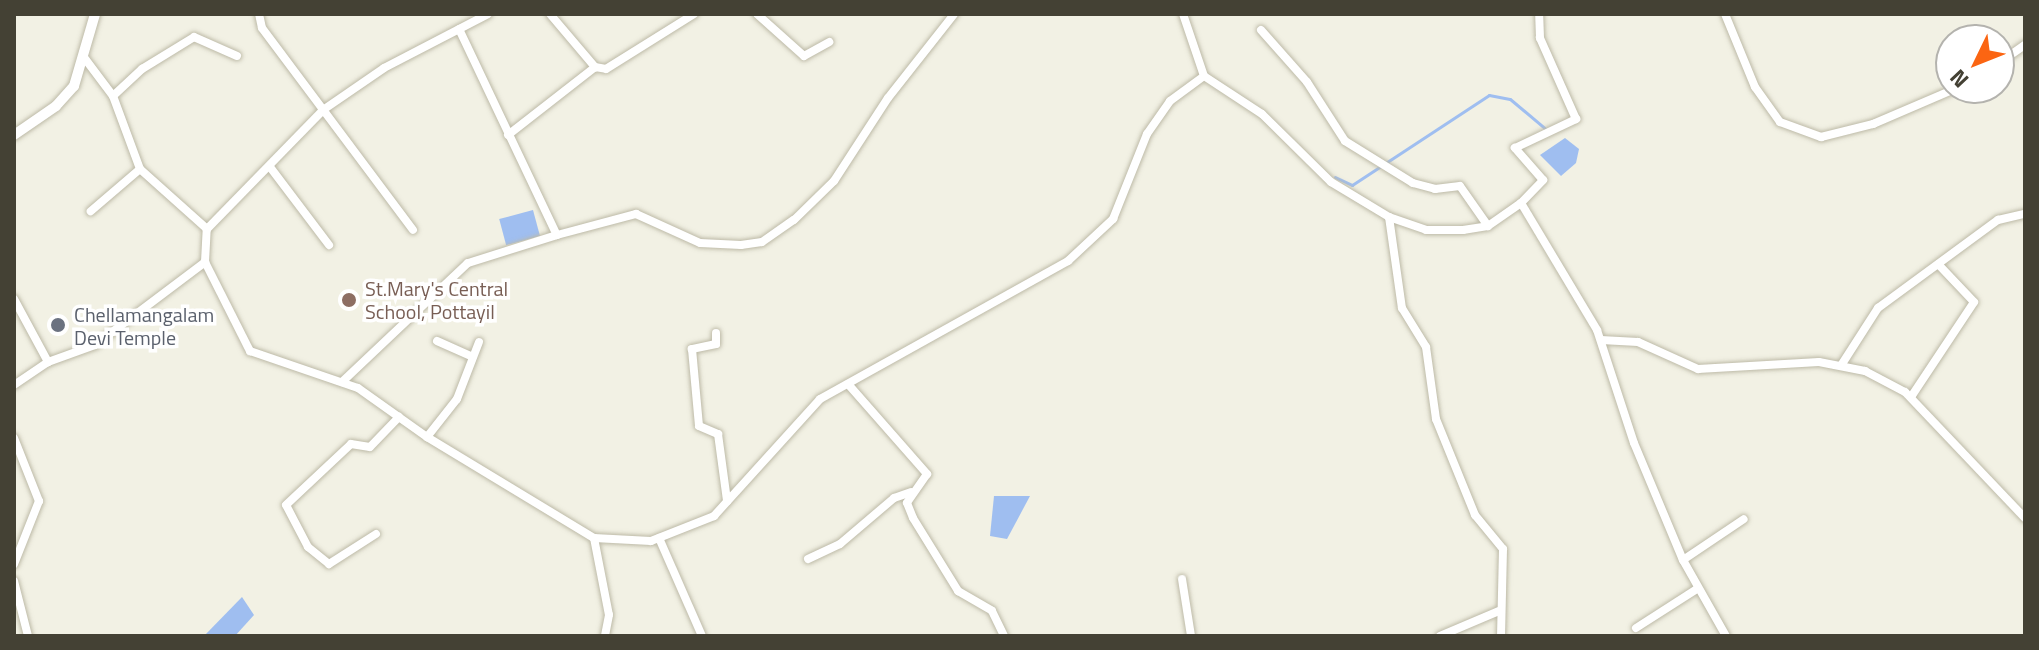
<!DOCTYPE html>
<html>
<head>
<meta charset="utf-8">
<style>
  body { margin:0 }
  #map { position:relative; width:2039px; height:650px; overflow:hidden; background:#f2f1e4; font-family:"Titillium Web",sans-serif }
  div>[style] { position:absolute }
  [style*='--x'] { left:calc(var(--x)*1px); top:calc(var(--y)*1px); width:calc(var(--w)*1px); rotate:calc(var(--a)*1deg) }
  .water>* { inset:0; background:#9fbef0; transform-origin:0 0 }
  .stream>* { height:3px; margin:-1.5px; padding:0 1.5px; transform-origin:1.5px; border-radius:1.5px; background:#9fbef0 }
  .roads { filter:drop-shadow(0 0 2px #bdbaa7) drop-shadow(0 0 2px #bdbaa7) }
  .minor>* { height:8px; margin:-4px; padding:0 4px; transform-origin:4px; border-radius:4px; background:#fff }
  .tertiary>* { height:10px; margin:-5px; padding:0 5px; transform-origin:5px; border-radius:5px; background:#fff }
  .dots>* { width:22px; height:22px; translate:-50% -50%; box-sizing:border-box; border:4px solid #fff; border-radius:50% }
  span { translate:-50% -50%; white-space:nowrap; text-align:center; line-height:1.15; -webkit-text-stroke:7px #fff; paint-order:stroke }
  .education-label { font-size:20px; color:#785e54 }
  .left { translate:0 -50%; text-align:left }
  .worship-label { font-size:20px; color:#5b616d }
  .frame { position:absolute; inset:0; border:16px solid #444134; pointer-events:none }
  .north { position:absolute; left:1935px; top:24px; width:80px; height:80px; box-sizing:border-box; background:#fff; border:2px solid #b4b3ae; border-radius:50%; rotate:227deg; font-size:22px; font-weight:700; line-height:32px; text-align:center; color:#444134 }
  .north::after { content:''; display:block; margin:auto; width:28px; height:36px; background:#fb6512; clip-path:polygon(50% 0,100% 100%,50% 72%,0 100%) }
</style>
</head>
<body>
<div id="map">
  <div class="water">
    <div style="clip-path:polygon(1565px 138px,1579px 149px,1576px 163px,1561px 176px,1540px 155px)"></div>
    <div style="left:533px;top:210px;width:27px;height:35px;rotate:75deg"></div>
    <div style="clip-path:polygon(994px 496px,1030px 496px,1007px 539px,990px 536px)"></div>
    <div style="clip-path:polygon(242px 597px,254px 615px,235px 636px,204px 636px)"></div>
  </div>
  <div class="stream">
    <div style="--x:1335;--y:177;--w:19;--a:25"></div>
    <div style="--x:1352;--y:185;--w:164;--a:-33.3"></div>
    <div style="--x:1489;--y:95;--w:21;--a:11"></div>
    <div style="--x:1510;--y:99;--w:48;--a:40"></div>
  </div>
  <div class="roads">
    <div class="minor">
      <div style="--x:259;--y:14;--w:14;--a:78"></div>
      <div style="--x:262;--y:28;--w:252;--a:53.2"></div>
      <div style="--x:550;--y:14;--w:70;--a:49.7"></div>
      <div style="--x:757;--y:14;--w:63;--a:41.8"></div>
      <div style="--x:804;--y:56;--w:29;--a:-29"></div>
      <div style="--x:1183;--y:14;--w:65;--a:71.3"></div>
      <div style="--x:1725;--y:14;--w:79;--a:67.7"></div>
      <div style="--x:1755;--y:87;--w:43;--a:54.5"></div>
      <div style="--x:1780;--y:122;--w:44;--a:20.1"></div>
      <div style="--x:1821;--y:137;--w:54;--a:-14"></div>
      <div style="--x:1873;--y:124;--w:91;--a:-23.2"></div>
      <div style="--x:459;--y:29;--w:228;--a:64.6"></div>
      <div style="--x:557;--y:235;--w:82;--a:-14.9"></div>
      <div style="--x:636;--y:214;--w:70;--a:24.4"></div>
      <div style="--x:700;--y:243;--w:41;--a:2.8"></div>
      <div style="--x:741;--y:245;--w:21;--a:-8"></div>
      <div style="--x:762;--y:242;--w:39;--a:-35"></div>
      <div style="--x:794;--y:220;--w:56;--a:-44.3"></div>
      <div style="--x:834;--y:181;--w:99;--a:-57"></div>
      <div style="--x:888;--y:98;--w:107;--a:-51.8"></div>
      <div style="--x:1261;--y:30;--w:69;--a:48.5"></div>
      <div style="--x:1307;--y:82;--w:70;--a:57.2"></div>
      <div style="--x:1345;--y:141;--w:80;--a:31.7"></div>
      <div style="--x:1413;--y:183;--w:23;--a:15"></div>
      <div style="--x:1435;--y:189;--w:25;--a:-7"></div>
      <div style="--x:1460;--y:186;--w:49;--a:55"></div>
      <div style="--x:83;--y:56;--w:50;--a:53.1"></div>
      <div style="--x:113;--y:96;--w:78;--a:69.7"></div>
      <div style="--x:140;--y:169;--w:65;--a:139.4"></div>
      <div style="--x:1999;--y:63;--w:32;--a:-35"></div>
      <div style="--x:113;--y:96;--w:40;--a:-43"></div>
      <div style="--x:142;--y:69;--w:61;--a:-31.6"></div>
      <div style="--x:194;--y:37;--w:47;--a:23.8"></div>
      <div style="--x:508;--y:135;--w:110;--a:-38"></div>
      <div style="--x:595;--y:67;--w:11;--a:10"></div>
      <div style="--x:606;--y:69;--w:104;--a:-32"></div>
      <div style="--x:270;--y:167;--w:98;--a:52.9"></div>
      <div style="--x:140;--y:169;--w:90;--a:41.8"></div>
      <div style="--x:1521;--y:203;--w:32;--a:-46"></div>
      <div style="--x:1543;--y:180;--w:43;--a:-131.2"></div>
      <div style="--x:1515;--y:148;--w:68;--a:-25.4"></div>
      <div style="--x:1576;--y:119;--w:89;--a:-114"></div>
      <div style="--x:1540;--y:38;--w:24;--a:-92"></div>
      <div style="--x:1389;--y:217;--w:92;--a:81.9"></div>
      <div style="--x:1402;--y:308;--w:46;--a:58.4"></div>
      <div style="--x:1426;--y:347;--w:73;--a:82.1"></div>
      <div style="--x:1436;--y:419;--w:104;--a:67.9"></div>
      <div style="--x:1475;--y:515;--w:44;--a:50.5"></div>
      <div style="--x:1503;--y:549;--w:87;--a:91.3"></div>
      <div style="--x:205;--y:262;--w:100;--a:63.2"></div>
      <div style="--x:250;--y:351;--w:114;--a:18.9"></div>
      <div style="--x:358;--y:388;--w:85;--a:35.4"></div>
      <div style="--x:427;--y:437;--w:195;--a:31.2"></div>
      <div style="--x:594;--y:538;--w:78;--a:79"></div>
      <div style="--x:609;--y:615;--w:21;--a:101"></div>
      <div style="--x:14;--y:299;--w:72;--a:61.6"></div>
      <div style="--x:716;--y:333;--w:11;--a:90"></div>
      <div style="--x:716;--y:344;--w:25;--a:168"></div>
      <div style="--x:692;--y:349;--w:77;--a:84.8"></div>
      <div style="--x:699;--y:426;--w:21;--a:23"></div>
      <div style="--x:718;--y:434;--w:68;--a:82.3"></div>
      <div style="--x:1601;--y:340;--w:37;--a:3"></div>
      <div style="--x:1638;--y:342;--w:66;--a:24.2"></div>
      <div style="--x:1698;--y:369;--w:121;--a:-3.3"></div>
      <div style="--x:1819;--y:362;--w:47;--a:11.1"></div>
      <div style="--x:1865;--y:371;--w:45;--a:27.7"></div>
      <div style="--x:1905;--y:392;--w:174;--a:46.4"></div>
      <div style="--x:437;--y:341;--w:39;--a:24"></div>
      <div style="--x:1842;--y:364;--w:67;--a:-57.3"></div>
      <div style="--x:1878;--y:308;--w:149;--a:-36.3"></div>
      <div style="--x:1998;--y:220;--w:28;--a:-13"></div>
      <div style="--x:342;--y:382;--w:173;--a:-43.4"></div>
      <div style="--x:468;--y:263;--w:93;--a:-17.5"></div>
      <div style="--x:848;--y:384;--w:120;--a:48.7"></div>
      <div style="--x:927;--y:474;--w:35;--a:125"></div>
      <div style="--x:907;--y:503;--w:16;--a:68"></div>
      <div style="--x:913;--y:518;--w:86;--a:58.3"></div>
      <div style="--x:958;--y:591;--w:39;--a:30"></div>
      <div style="--x:992;--y:611;--w:28;--a:64"></div>
      <div style="--x:14;--y:385;--w:41;--a:-34.1"></div>
      <div style="--x:48;--y:362;--w:50;--a:-19.9"></div>
      <div style="--x:95;--y:345;--w:138;--a:-37"></div>
      <div style="--x:205;--y:262;--w:33;--a:-87"></div>
      <div style="--x:207;--y:229;--w:166;--a:-45.7"></div>
      <div style="--x:323;--y:110;--w:74;--a:-34.5"></div>
      <div style="--x:384;--y:68;--w:117;--a:-27.4"></div>
      <div style="--x:1911;--y:397;--w:114;--a:-56.4"></div>
      <div style="--x:1974;--y:302;--w:52;--a:-133.5"></div>
      <div style="--x:427;--y:437;--w:48;--a:-51.7"></div>
      <div style="--x:457;--y:399;--w:61;--a:-68.9"></div>
      <div style="--x:14;--y:438;--w:68;--a:68.4"></div>
      <div style="--x:39;--y:501;--w:68;--a:111.6"></div>
      <div style="--x:376;--y:534;--w:56;--a:147.4"></div>
      <div style="--x:329;--y:564;--w:27;--a:-141"></div>
      <div style="--x:308;--y:547;--w:47;--a:-117.6"></div>
      <div style="--x:286;--y:505;--w:89;--a:-43.2"></div>
      <div style="--x:351;--y:444;--w:19;--a:9"></div>
      <div style="--x:370;--y:447;--w:42;--a:-46"></div>
      <div style="--x:594;--y:538;--w:57;--a:3"></div>
      <div style="--x:651;--y:541;--w:68;--a:-21.6"></div>
      <div style="--x:714;--y:516;--w:158;--a:-47.8"></div>
      <div style="--x:820;--y:399;--w:284;--a:-29.1"></div>
      <div style="--x:1068;--y:261;--w:62;--a:-43"></div>
      <div style="--x:1113;--y:219;--w:92;--a:-68.2"></div>
      <div style="--x:1147;--y:134;--w:40;--a:-55.1"></div>
      <div style="--x:1170;--y:101;--w:42;--a:-36.3"></div>
      <div style="--x:1204;--y:76;--w:69;--a:33.2"></div>
      <div style="--x:1262;--y:114;--w:97;--a:44.6"></div>
      <div style="--x:1331;--y:182;--w:68;--a:31.1"></div>
      <div style="--x:1389;--y:217;--w:39;--a:19"></div>
      <div style="--x:1426;--y:230;--w:37;--a:0"></div>
      <div style="--x:1463;--y:230;--w:25;--a:-9"></div>
      <div style="--x:1488;--y:226;--w:40;--a:-34.9"></div>
      <div style="--x:1521;--y:203;--w:148;--a:59.1"></div>
      <div style="--x:1597;--y:330;--w:119;--a:71.9"></div>
      <div style="--x:1634;--y:443;--w:127;--a:67.3"></div>
      <div style="--x:1683;--y:560;--w:87;--a:60.5"></div>
      <div style="--x:659;--y:538;--w:107;--a:66.3"></div>
      <div style="--x:808;--y:559;--w:35;--a:-25"></div>
      <div style="--x:840;--y:544;--w:71;--a:-40.4"></div>
      <div style="--x:894;--y:498;--w:18;--a:-19"></div>
      <div style="--x:1683;--y:560;--w:73;--a:-33.9"></div>
      <div style="--x:1182;--y:579;--w:58;--a:81"></div>
      <div style="--x:14;--y:581;--w:57;--a:75.7"></div>
      <div style="--x:1636;--y:628;--w:72;--a:-32.6"></div>
      <div style="--x:1440;--y:636;--w:64;--a:-23"></div>
    </div>
    <div class="tertiary">
      <div style="--x:14;--y:135;--w:51;--a:-34.6"></div>
      <div style="--x:56;--y:106;--w:27;--a:-48"></div>
      <div style="--x:74;--y:86;--w:75;--a:-73.7"></div>
    </div>
  </div>
  <div class="dots">
    <div style="left:349px;top:300px;background:#8d6e63"></div>
    <div style="left:58px;top:325px;background:#6b7280"></div>
  </div>
  <div class="education-label">
    <span class="left" style="left:365px;top:300px">St.Mary's Central<br>School, Pottayil</span>
  </div>
  <div class="worship-label">
    <span class="left" style="left:74px;top:326px">Chellamangalam<br>Devi Temple</span>
  </div>
  <div class="frame"></div>
  <div class="north">N</div>
</div>
</body>
</html>
